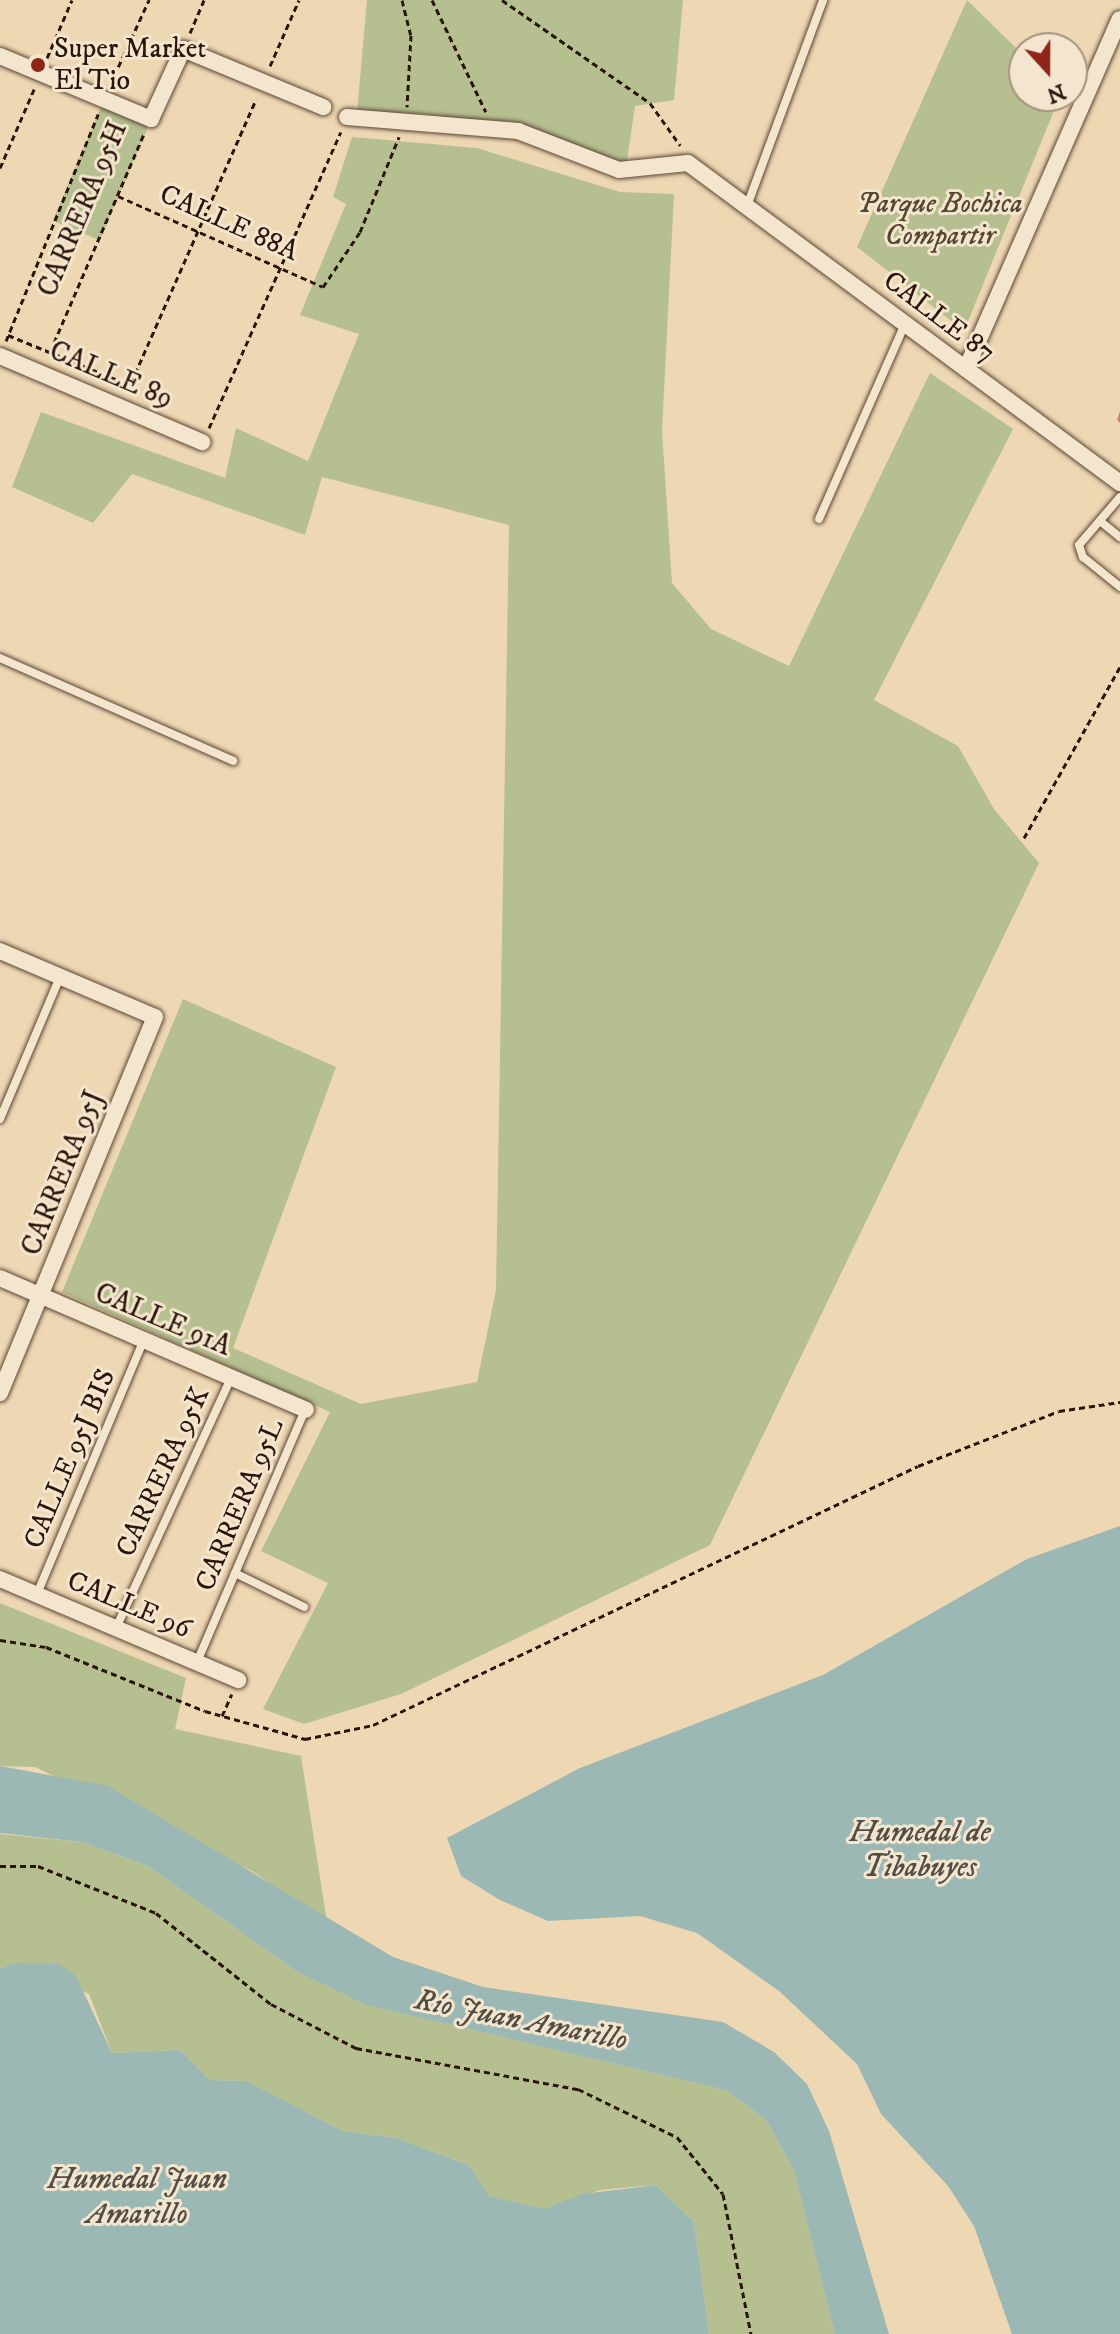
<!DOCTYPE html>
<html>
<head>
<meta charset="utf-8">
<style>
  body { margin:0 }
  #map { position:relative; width:1120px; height:2334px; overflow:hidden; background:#eed8b4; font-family:"IM FELL DW Pica",serif }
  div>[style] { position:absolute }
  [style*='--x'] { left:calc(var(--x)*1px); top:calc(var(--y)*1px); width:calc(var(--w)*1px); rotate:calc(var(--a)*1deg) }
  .green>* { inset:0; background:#b5bf8f; transform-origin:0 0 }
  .water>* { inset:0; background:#9bb8b5 }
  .path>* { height:3px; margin-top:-1.5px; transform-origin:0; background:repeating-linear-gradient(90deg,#2b1409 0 6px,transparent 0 10px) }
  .roads { filter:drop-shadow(0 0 2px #5c4534) drop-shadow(0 0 2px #5c4534) }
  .service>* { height:8px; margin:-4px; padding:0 4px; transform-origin:4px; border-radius:4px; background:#f4e6ce }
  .minor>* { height:16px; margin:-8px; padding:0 8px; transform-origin:8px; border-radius:8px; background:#f4e6ce }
  .wall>* { inset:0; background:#c28a75 }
  .dots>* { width:22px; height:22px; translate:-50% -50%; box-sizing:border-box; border:4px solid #f4e6ce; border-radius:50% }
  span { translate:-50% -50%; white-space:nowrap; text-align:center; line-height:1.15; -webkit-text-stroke:6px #f4e6ce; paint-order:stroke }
  .poi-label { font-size:28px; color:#2b1409 }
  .left { translate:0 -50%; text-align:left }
  .park-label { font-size:28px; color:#544731; font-style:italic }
  .street-label { font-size:28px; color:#2b1409 }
  .water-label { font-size:30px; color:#524d45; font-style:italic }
  .north { position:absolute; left:1008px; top:32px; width:80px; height:80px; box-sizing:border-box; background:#f4e6ce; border:2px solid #a4927f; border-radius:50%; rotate:159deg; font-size:22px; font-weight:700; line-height:32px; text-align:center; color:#2b1409 }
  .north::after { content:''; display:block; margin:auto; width:28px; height:36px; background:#8f2418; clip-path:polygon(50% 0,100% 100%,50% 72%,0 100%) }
</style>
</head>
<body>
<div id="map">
  <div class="green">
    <div style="clip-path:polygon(367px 0,683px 0,674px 100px,635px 106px,626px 167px,508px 121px,493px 127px,429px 114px,357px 113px)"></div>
    <div style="clip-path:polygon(967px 0,1024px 56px,1024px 96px,1060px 96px,964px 331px,857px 247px)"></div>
    <div style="left:104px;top:100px;width:51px;height:131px;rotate:23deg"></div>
    <div style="clip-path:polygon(352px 137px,477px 148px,620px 192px,674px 194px,662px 431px,672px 583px,711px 629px,789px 666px,930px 373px,1013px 429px,874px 700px,958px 746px,994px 809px,1039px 863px,710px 1545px,401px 1694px,304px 1724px,263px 1709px,328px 1583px,261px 1551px,330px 1412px,62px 1292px,183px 999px,336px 1067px,233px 1348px,361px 1404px,477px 1382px,496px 1290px,509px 525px,322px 477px,305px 535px,132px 474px,93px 523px,12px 487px,41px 412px,225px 478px,236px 428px,308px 461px,359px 334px,300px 315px,346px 204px,333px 197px)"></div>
    <div style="clip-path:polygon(0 1603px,186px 1678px,175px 1729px,301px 1756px,327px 1922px,252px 1871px,35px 1767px,0 1766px)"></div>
    <div style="clip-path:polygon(0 1834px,82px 1842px,148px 1866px,297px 1972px,368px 2005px,726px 2090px,766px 2120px,794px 2170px,835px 2334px,709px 2334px,694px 2222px,656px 2185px,600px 2190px,545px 2210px,489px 2196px,469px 2165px,396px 2138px,343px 2131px,247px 2081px,210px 2080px,180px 2050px,112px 2053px,89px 1994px,16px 1963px,0 1968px)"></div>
  </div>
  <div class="water">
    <div style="clip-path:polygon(1120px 1526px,1120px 2334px,1012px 2334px,974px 2226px,948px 2186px,881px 2114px,857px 2064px,779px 1991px,697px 1933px,640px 1916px,548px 1921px,500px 1900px,461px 1876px,447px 1838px,580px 1768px,823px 1675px,1027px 1559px)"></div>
    <div style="clip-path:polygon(0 1766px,108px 1786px,393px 1957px,483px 1987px,723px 2022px,774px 2052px,807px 2084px,829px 2131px,889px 2334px,835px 2334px,794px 2170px,766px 2120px,726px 2090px,367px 2005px,297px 1972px,148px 1866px,82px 1842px,0 1833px)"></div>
    <div style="clip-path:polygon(16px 1963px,59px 1964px,76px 1976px,112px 2053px,180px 2050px,210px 2080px,247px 2081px,343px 2131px,396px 2138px,469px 2165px,489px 2196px,545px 2209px,582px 2194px,656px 2185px,694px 2222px,709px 2334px,0 2334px,0 1968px)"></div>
  </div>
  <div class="path">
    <div style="--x:402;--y:0;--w:36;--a:76"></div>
    <div style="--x:411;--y:35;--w:72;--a:93.2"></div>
    <div style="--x:432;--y:0;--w:124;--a:64.3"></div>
    <div style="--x:502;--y:0;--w:180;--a:34.8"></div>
    <div style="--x:650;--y:103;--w:52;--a:54.5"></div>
    <div style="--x:190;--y:33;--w:36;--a:-67"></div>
    <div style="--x:47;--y:58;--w:63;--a:-66.7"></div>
    <div style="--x:270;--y:66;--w:72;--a:-66.3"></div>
    <div style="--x:110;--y:85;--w:94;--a:-65.4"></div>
    <div style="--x:0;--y:168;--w:88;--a:-66.6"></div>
    <div style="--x:118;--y:196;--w:224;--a:23.9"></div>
    <div style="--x:323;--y:287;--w:66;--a:-56.1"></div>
    <div style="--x:360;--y:232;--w:103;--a:-67.7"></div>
    <div style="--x:8;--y:335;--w:132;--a:22.3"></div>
    <div style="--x:6;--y:341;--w:245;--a:-67.9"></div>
    <div style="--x:50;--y:352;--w:237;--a:-66.7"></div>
    <div style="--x:127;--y:392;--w:320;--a:-66.2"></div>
    <div style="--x:209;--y:428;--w:324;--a:-66"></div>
    <div style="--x:1024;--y:838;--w:196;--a:-60.7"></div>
    <div style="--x:0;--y:1640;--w:47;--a:8.7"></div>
    <div style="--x:46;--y:1647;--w:171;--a:21.9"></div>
    <div style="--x:205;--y:1711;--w:104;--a:15.6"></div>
    <div style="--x:305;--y:1739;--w:69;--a:-11.6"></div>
    <div style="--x:373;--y:1725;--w:603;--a:-25.42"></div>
    <div style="--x:918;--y:1466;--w:151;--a:-21.3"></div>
    <div style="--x:1059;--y:1411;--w:62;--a:-8.4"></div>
    <div style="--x:222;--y:1716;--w:24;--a:-66"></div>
    <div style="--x:0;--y:1866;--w:38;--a:0"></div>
    <div style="--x:38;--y:1866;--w:127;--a:21.7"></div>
    <div style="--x:156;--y:1913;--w:147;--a:38.4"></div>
    <div style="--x:271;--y:2004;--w:96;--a:27.4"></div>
    <div style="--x:356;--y:2048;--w:226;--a:10.5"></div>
    <div style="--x:578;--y:2089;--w:110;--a:25.9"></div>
    <div style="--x:677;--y:2137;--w:73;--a:51.1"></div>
    <div style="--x:723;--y:2194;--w:143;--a:78.7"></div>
  </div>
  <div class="roads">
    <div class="service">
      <div style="--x:747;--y:206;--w:220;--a:-69.7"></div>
      <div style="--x:1120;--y:497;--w:63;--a:130.5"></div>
      <div style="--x:1079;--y:545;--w:13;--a:72"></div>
      <div style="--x:1083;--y:557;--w:48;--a:39"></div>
      <div style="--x:819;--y:519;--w:213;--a:-66.2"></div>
      <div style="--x:1100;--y:521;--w:26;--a:39"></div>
      <div style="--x:0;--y:658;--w:255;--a:23.8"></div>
      <div style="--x:0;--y:1119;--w:154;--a:-67.1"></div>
      <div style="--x:235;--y:1573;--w:77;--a:26.2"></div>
      <div style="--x:37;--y:1594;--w:276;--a:-67.2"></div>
      <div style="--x:116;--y:1628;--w:275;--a:-65.3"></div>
      <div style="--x:197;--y:1662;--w:274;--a:-66.8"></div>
    </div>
    <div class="minor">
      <div style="--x:0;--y:56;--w:164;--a:22.6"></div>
      <div style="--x:151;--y:119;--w:77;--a:-65.4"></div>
      <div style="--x:183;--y:49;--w:152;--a:22.5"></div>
      <div style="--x:347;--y:117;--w:172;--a:4.7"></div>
      <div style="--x:518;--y:131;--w:108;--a:21.1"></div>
      <div style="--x:619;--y:170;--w:69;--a:-5.8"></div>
      <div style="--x:688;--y:163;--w:538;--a:36.53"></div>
      <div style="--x:0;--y:356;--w:220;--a:23.1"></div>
      <div style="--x:966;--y:369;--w:382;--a:-66.3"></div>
      <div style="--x:0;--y:951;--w:168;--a:23.1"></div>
      <div style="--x:155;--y:1017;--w:407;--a:112.4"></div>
      <div style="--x:0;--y:1278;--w:333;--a:23.3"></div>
      <div style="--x:0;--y:1579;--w:259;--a:23"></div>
    </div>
  </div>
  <div class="wall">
    <div style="clip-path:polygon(1120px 411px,1120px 423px,1117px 420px)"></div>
  </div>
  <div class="dots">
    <div style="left:38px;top:65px;background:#8f2418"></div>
  </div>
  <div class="poi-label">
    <span class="left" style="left:54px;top:65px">Super Market<br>El Tio</span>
  </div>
  <div class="park-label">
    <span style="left:940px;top:220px">Parque Bochica<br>Compartir</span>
  </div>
  <div class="street-label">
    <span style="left:83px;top:209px;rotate:-67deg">CARRERA 95H</span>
    <span style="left:229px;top:223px;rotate:24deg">CALLE 88A</span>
    <span style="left:939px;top:317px;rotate:37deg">CALLE 87</span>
    <span style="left:111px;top:375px;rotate:23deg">CALLE 89</span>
    <span style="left:63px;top:1173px;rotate:-68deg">CARRERA 95J</span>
    <span style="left:163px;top:1320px;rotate:23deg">CALLE 91A</span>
    <span style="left:70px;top:1459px;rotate:-67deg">CALLE 95J BIS</span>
    <span style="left:163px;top:1472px;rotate:-65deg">CARRERA 95K</span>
    <span style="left:240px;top:1505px;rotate:-67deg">CARRERA 95L</span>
    <span style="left:129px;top:1605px;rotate:23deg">CALLE 96</span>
  </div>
  <div class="water-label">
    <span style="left:920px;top:1850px">Humedal de<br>Tibabuyes</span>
    <span style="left:521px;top:2021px;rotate:11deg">Río Juan Amarillo</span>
    <span style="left:137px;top:2197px">Humedal Juan<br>Amarillo</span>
  </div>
  <div class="north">N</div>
</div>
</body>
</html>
